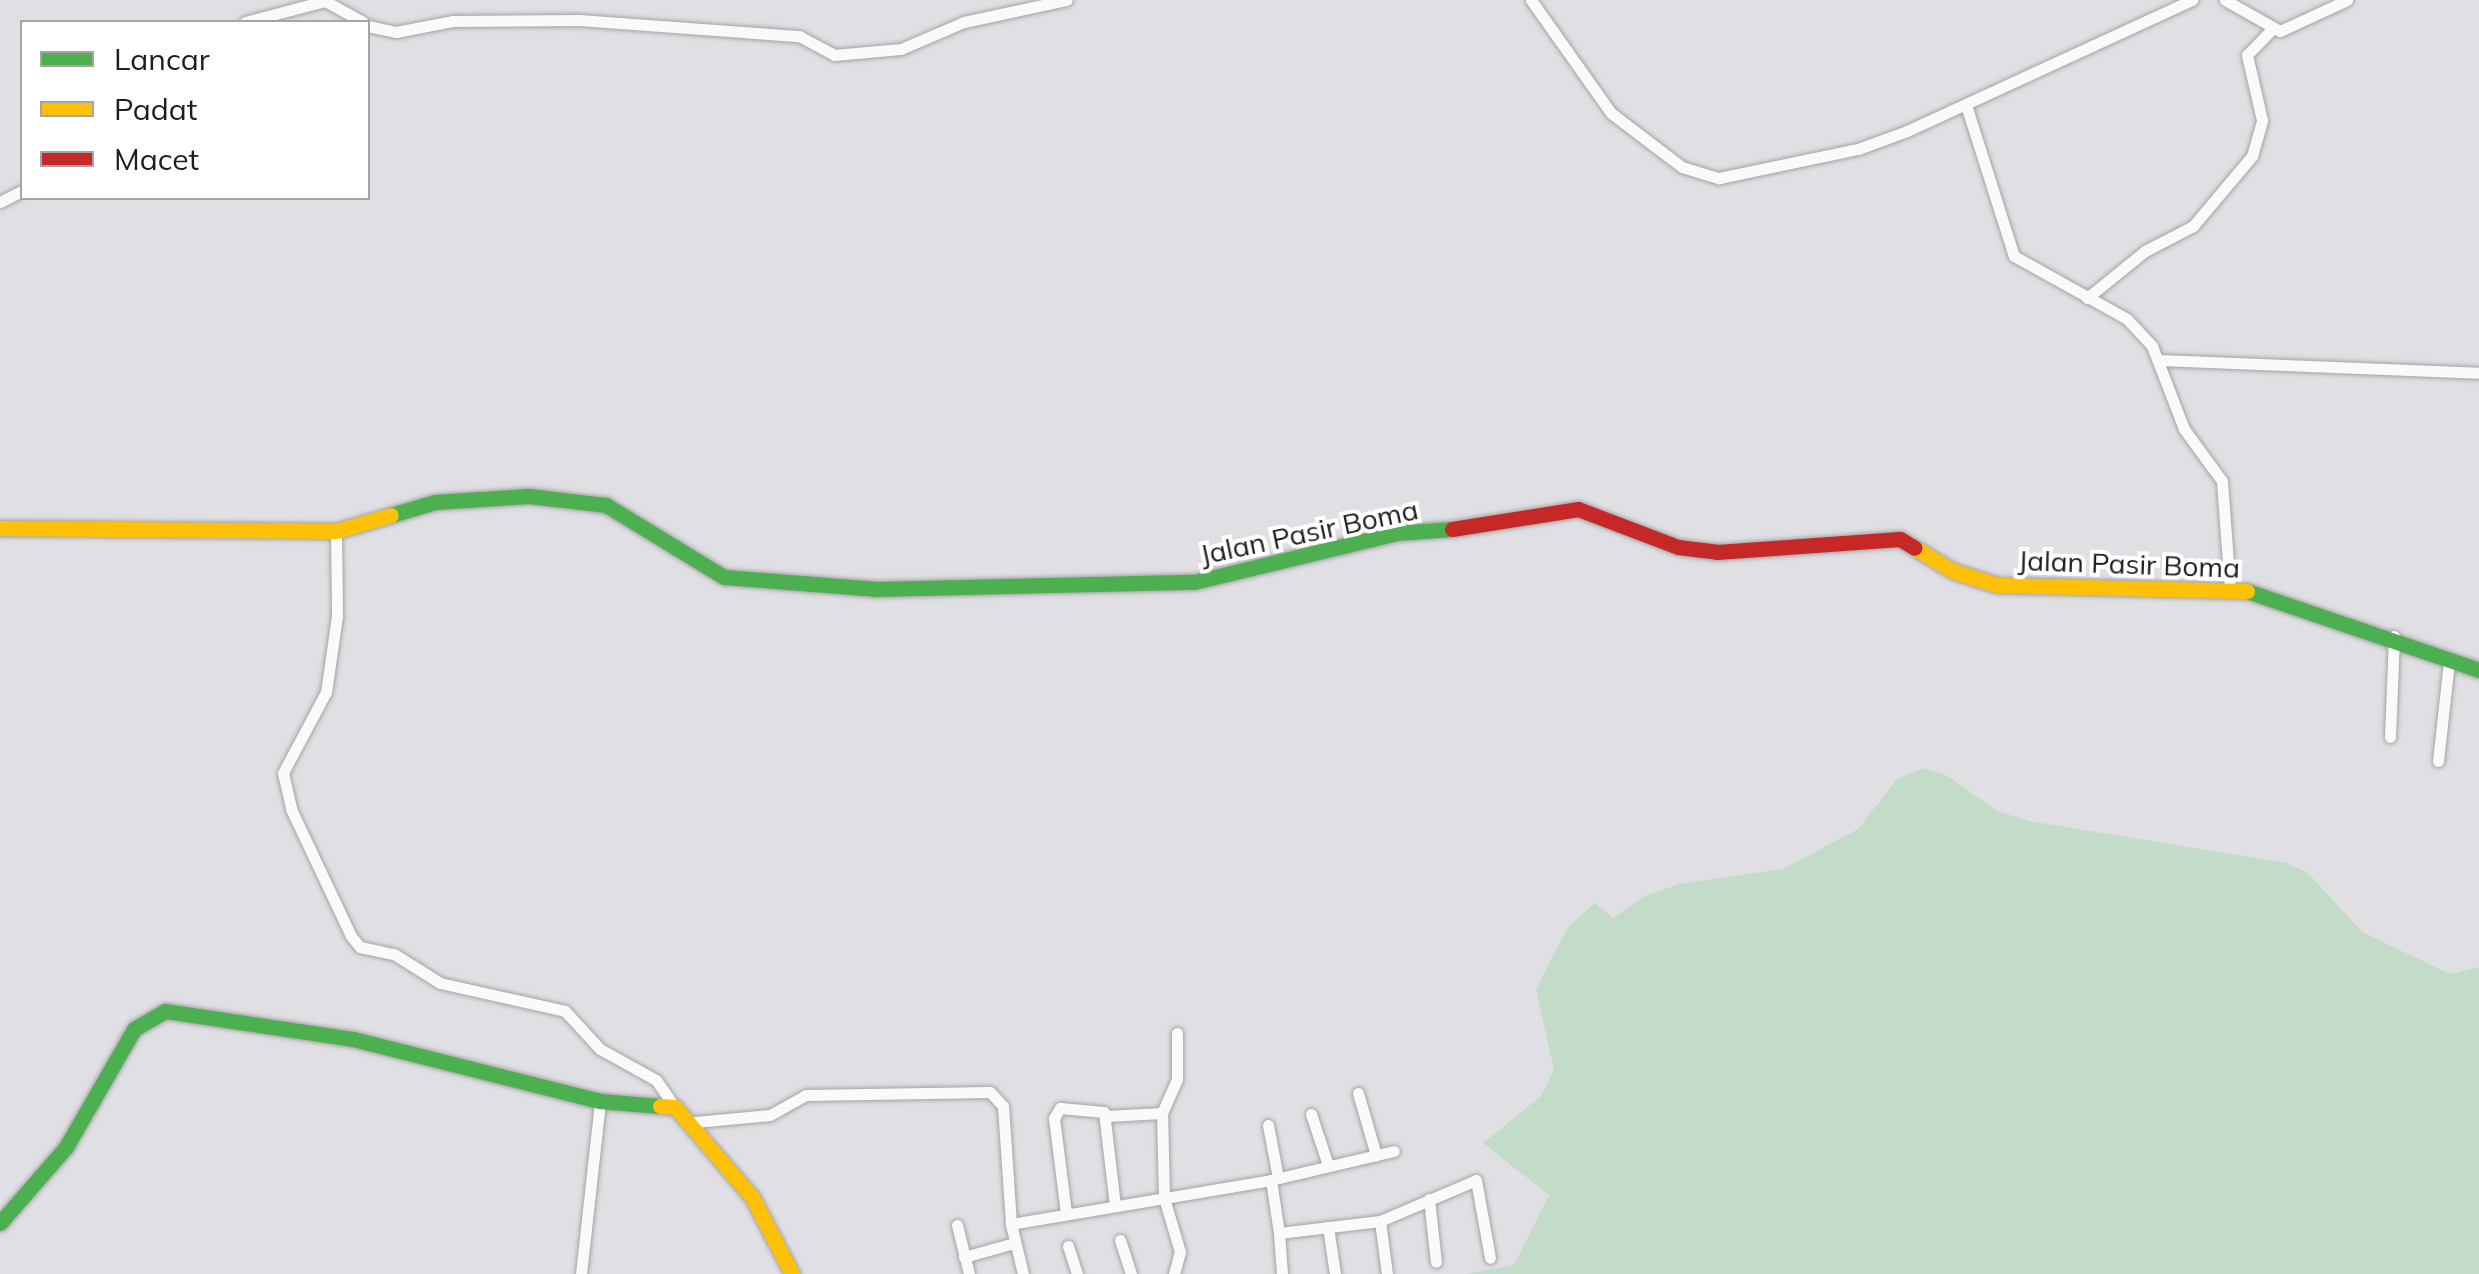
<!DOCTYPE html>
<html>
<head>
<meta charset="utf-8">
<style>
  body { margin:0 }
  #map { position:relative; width:2479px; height:1274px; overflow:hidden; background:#e0e0e4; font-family:Mulish,sans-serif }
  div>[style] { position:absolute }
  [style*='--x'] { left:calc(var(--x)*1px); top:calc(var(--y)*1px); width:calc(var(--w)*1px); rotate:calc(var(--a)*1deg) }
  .green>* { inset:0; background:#c2dcc8 }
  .roads { filter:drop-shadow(0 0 2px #a4a4a6) drop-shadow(0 0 2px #a4a4a6) }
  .street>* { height:11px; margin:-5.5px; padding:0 5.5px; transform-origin:5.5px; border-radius:5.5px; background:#fafafb }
  .fast>* { height:15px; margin:-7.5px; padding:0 7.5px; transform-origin:7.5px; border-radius:7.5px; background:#4caf50 }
  .slow>* { height:15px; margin:-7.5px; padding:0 7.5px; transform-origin:7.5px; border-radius:7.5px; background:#ffc107 }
  .jam>* { height:15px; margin:-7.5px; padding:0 7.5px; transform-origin:7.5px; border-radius:7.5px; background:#c62828 }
  span { translate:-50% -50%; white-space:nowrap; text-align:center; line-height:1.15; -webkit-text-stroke:8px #fff; paint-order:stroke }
  .street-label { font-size:28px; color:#1d1d20 }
  .legend { position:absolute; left:20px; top:20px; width:350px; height:180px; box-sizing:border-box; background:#fff; border:2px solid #a5a5a6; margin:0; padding:12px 18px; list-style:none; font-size:30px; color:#1d1d20 }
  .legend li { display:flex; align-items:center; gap:20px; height:50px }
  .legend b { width:50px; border:2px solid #a5a5a6 }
</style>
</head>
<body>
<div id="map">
  <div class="green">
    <div style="clip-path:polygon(1924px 768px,1948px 776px,1997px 811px,2029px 821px,2287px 863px,2308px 873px,2362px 932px,2450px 974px,2479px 967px,2479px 1274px,1465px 1274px,1514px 1265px,1549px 1195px,1483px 1143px,1541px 1096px,1554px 1070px,1536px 989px,1568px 927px,1595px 903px,1613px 918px,1645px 896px,1679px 884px,1783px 869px,1858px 829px,1897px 779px)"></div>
  </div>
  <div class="roads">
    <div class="street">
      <div style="--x:1531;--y:0;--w:138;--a:54.7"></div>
      <div style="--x:1611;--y:113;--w:89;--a:37.3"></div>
      <div style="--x:1682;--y:167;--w:39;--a:17"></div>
      <div style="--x:1719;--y:178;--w:142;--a:-11.8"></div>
      <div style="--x:1858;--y:149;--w:52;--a:-20.2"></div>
      <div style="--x:1907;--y:131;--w:314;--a:-24.7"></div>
      <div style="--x:2225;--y:0;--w:63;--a:29.4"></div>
      <div style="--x:2280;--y:31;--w:74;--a:-24.8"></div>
      <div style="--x:245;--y:22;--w:83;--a:-14.7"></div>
      <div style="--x:325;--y:1;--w:43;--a:28.9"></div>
      <div style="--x:368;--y:26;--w:29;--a:12"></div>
      <div style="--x:396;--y:32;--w:57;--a:-11.1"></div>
      <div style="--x:452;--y:21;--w:127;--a:-0.5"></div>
      <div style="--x:579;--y:20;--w:221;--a:4.2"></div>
      <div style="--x:799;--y:36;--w:40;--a:28"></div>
      <div style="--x:834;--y:55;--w:67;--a:-5.1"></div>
      <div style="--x:901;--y:49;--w:69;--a:-23.2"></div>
      <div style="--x:964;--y:22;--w:105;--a:-12.1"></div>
      <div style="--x:1966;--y:105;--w:158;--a:72.4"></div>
      <div style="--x:2014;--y:256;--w:129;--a:29.1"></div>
      <div style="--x:2127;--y:319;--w:37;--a:47"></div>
      <div style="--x:2152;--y:346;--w:89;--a:68.9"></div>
      <div style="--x:2184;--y:429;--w:64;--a:53.8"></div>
      <div style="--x:2222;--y:481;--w:108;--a:85.8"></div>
      <div style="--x:0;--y:202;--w:25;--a:-27"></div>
      <div style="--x:2087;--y:298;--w:75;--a:-39"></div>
      <div style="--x:2145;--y:251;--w:54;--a:-27.5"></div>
      <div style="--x:2193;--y:226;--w:92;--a:-49.9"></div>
      <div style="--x:2252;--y:156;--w:37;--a:-74"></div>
      <div style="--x:2262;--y:120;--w:67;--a:-103"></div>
      <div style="--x:2247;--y:55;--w:36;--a:-46"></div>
      <div style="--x:2159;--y:360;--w:320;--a:2.3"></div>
      <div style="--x:336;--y:531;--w:85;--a:89.3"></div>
      <div style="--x:337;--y:616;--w:77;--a:98.2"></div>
      <div style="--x:326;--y:692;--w:92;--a:118"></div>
      <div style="--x:283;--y:773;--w:37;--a:77"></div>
      <div style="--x:291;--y:809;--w:140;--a:64.7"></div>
      <div style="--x:351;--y:936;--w:14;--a:51"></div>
      <div style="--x:360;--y:947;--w:35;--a:12"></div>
      <div style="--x:394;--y:954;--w:54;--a:32.2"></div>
      <div style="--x:440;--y:983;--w:128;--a:12.6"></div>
      <div style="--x:565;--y:1011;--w:52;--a:47.4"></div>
      <div style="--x:600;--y:1049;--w:64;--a:29"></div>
      <div style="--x:656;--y:1080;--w:33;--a:55"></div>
      <div style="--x:2390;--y:737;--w:101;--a:-87.7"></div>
      <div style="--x:2438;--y:761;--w:101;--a:-83.7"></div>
      <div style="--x:1358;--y:1093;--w:65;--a:73.8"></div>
      <div style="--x:1311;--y:1114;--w:54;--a:71.6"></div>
      <div style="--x:1106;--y:1116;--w:56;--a:-3.1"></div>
      <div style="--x:695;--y:1122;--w:75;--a:-5.3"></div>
      <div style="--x:770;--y:1115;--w:41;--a:-29.1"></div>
      <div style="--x:806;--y:1095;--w:184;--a:-0.9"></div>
      <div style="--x:990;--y:1092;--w:19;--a:47"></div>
      <div style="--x:1003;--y:1106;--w:118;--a:86.1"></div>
      <div style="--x:1011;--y:1224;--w:51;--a:76.5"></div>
      <div style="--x:1268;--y:1125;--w:54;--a:79.3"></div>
      <div style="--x:1271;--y:1180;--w:54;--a:81.4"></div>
      <div style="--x:1279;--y:1233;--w:102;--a:-6.8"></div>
      <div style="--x:1380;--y:1221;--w:104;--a:-23.1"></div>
      <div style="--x:1476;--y:1180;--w:79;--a:79.8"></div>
      <div style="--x:1429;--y:1199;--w:63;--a:83.7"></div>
      <div style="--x:1066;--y:1213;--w:96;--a:-97.2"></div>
      <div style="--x:1054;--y:1118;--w:12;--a:-59"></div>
      <div style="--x:1060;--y:1108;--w:44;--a:5.2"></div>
      <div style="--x:1104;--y:1112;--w:94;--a:83.3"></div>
      <div style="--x:1380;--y:1221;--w:53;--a:82.5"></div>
      <div style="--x:1011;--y:1224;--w:264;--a:-9.6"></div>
      <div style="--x:1271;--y:1180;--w:126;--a:-13.3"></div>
      <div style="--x:957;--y:1225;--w:50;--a:76.2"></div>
      <div style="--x:1328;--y:1227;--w:48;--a:81.5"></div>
      <div style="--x:1279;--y:1233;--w:41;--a:85.8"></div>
      <div style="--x:1120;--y:1240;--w:36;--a:72"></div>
      <div style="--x:1068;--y:1246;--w:29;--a:72"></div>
      <div style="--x:964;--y:1257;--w:52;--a:-15.6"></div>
      <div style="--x:581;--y:1274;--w:174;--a:-83.7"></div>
      <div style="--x:1174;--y:1274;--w:23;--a:-75"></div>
      <div style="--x:1180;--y:1252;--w:56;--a:-106.5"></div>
      <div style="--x:1164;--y:1198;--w:85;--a:-91.3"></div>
      <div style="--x:1162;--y:1113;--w:37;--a:-66"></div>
      <div style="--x:1177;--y:1079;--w:46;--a:-90"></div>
    </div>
    <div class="fast">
      <div style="--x:391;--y:515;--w:46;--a:-16.5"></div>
      <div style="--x:435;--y:502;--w:94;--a:-3.7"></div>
      <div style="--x:529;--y:496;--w:78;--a:6.7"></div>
      <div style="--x:606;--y:505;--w:138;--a:31.4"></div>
      <div style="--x:724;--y:577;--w:151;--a:4.5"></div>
      <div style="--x:875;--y:589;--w:319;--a:-1.3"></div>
      <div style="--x:1194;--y:582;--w:208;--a:-13.6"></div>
      <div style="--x:1396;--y:533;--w:56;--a:-4.1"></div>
      <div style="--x:2247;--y:591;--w:245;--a:18.8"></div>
      <div style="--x:0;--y:1223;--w:101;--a:-49"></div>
      <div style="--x:66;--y:1147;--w:136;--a:-60"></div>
      <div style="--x:134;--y:1029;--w:36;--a:-30"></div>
      <div style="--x:165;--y:1011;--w:190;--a:8.5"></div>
      <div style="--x:353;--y:1039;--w:255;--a:14.1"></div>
      <div style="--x:600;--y:1101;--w:60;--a:4.8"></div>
    </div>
    <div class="slow">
      <div style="--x:0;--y:528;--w:336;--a:0.5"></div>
      <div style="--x:336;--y:531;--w:57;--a:-16.2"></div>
      <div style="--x:1915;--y:548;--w:44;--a:31.2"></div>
      <div style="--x:1953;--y:571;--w:46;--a:17.7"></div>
      <div style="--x:1997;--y:585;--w:250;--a:1.4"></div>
      <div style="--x:660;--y:1106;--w:15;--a:4"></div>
      <div style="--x:675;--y:1107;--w:118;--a:49.5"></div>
      <div style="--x:752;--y:1197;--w:87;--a:62.5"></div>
    </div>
    <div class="jam">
      <div style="--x:1452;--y:529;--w:128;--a:-9"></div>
      <div style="--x:1578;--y:509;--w:107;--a:20.8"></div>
      <div style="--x:1678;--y:547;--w:39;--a:7"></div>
      <div style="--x:1717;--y:552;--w:183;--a:-4.1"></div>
      <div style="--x:1900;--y:539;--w:17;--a:31"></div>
    </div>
  </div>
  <div class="street-label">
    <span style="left:1309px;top:532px;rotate:-12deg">Jalan Pasir Boma</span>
    <span style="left:2129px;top:564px;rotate:2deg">Jalan Pasir Boma</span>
  </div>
  <ul class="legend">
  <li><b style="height:12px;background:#4caf50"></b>Lancar</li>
  <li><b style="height:12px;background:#ffc107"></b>Padat</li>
  <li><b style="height:12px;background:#c62828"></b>Macet</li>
  </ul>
</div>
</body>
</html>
